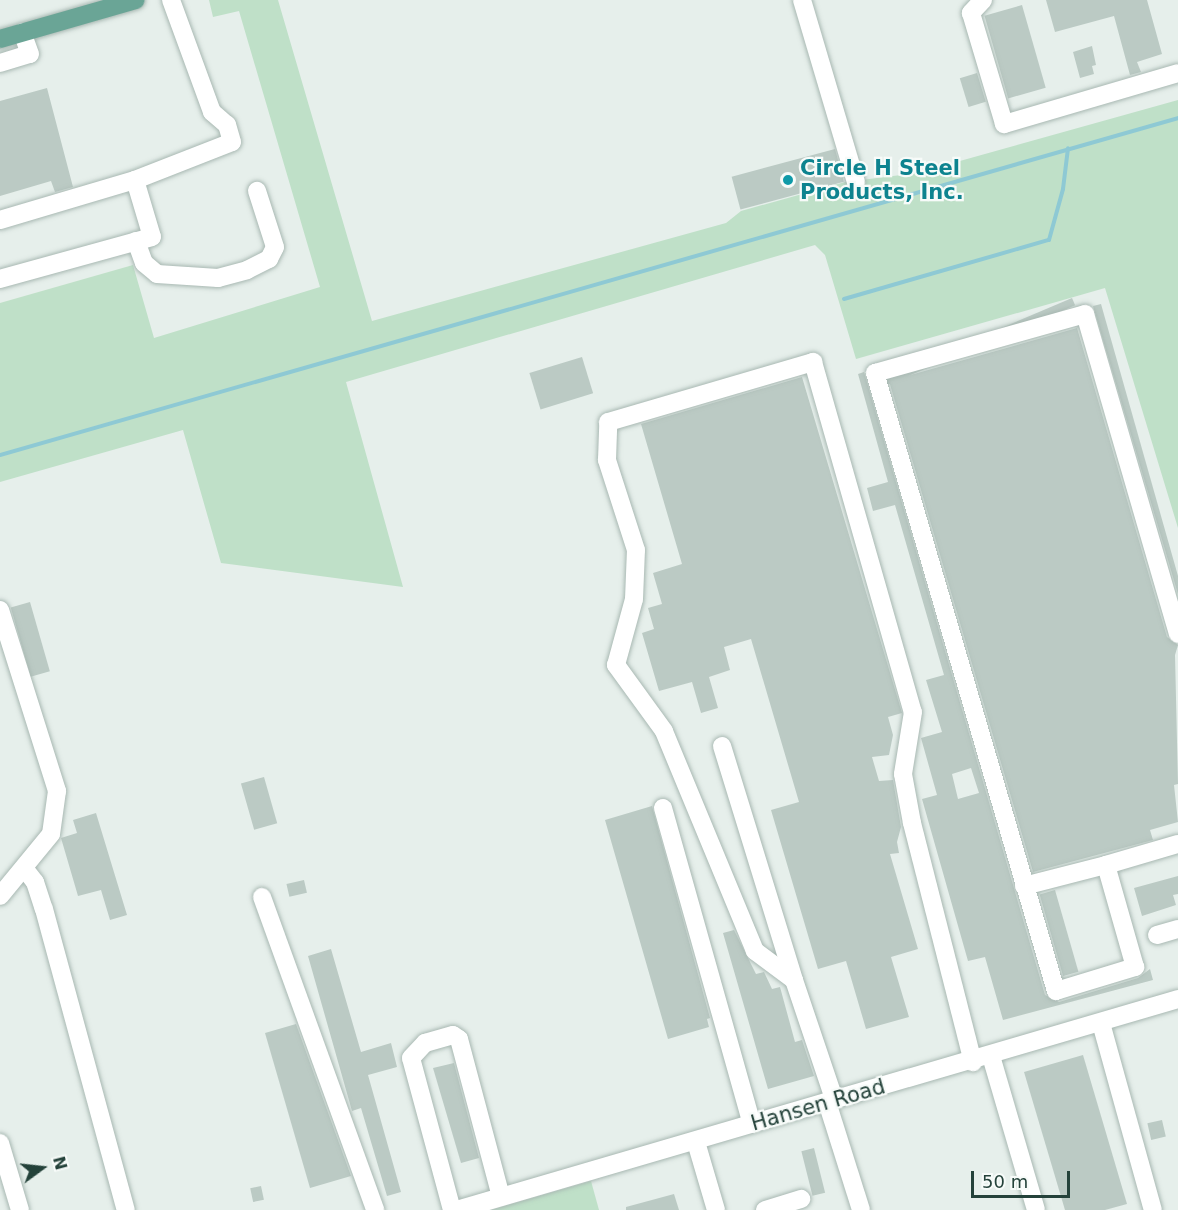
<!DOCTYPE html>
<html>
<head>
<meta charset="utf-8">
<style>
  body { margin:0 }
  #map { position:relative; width:1178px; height:1210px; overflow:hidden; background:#e6efeb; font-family:"DejaVu Sans",sans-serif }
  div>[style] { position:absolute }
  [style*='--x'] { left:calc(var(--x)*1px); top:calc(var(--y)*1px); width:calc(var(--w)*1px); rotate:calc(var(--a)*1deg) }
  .green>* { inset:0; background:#bfe0c8 }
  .stream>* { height:4px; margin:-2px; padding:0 2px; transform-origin:2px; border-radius:2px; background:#8ec9d4 }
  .building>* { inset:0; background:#bbcac4; transform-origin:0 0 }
  .roads { filter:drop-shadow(0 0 2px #a8b8b2) drop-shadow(0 0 2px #a8b8b2) }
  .minor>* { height:18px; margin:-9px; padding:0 9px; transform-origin:9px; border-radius:9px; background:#fff }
  .major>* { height:18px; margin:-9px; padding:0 9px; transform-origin:9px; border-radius:9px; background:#6aa596 }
  .dots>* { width:16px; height:16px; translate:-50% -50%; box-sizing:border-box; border:3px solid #f7fbf9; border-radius:50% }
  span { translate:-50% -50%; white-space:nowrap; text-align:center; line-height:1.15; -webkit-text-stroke:4.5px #f7fbf9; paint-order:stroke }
  .culture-label { font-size:21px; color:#0d838f; font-weight:700 }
  .left { translate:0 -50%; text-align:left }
  .street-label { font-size:21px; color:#24423a }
  .north { position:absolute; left:12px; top:1138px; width:60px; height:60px; -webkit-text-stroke:4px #f7fbf9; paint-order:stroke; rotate:75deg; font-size:16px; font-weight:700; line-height:24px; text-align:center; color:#24423a }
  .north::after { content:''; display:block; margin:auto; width:21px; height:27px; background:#24423a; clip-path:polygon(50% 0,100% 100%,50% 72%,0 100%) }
  .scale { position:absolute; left:971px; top:1171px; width:99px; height:27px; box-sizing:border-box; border:3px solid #24423a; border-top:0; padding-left:8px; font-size:18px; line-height:21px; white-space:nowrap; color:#24423a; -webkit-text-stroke:4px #f7fbf9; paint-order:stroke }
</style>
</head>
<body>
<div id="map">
  <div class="green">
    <div style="clip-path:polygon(209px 0,278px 0,372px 321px,726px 223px,741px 211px,845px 182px,917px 173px,1178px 100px,1178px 528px,1105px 288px,856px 359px,825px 255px,815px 245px,346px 382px,403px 587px,221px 563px,183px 430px,0 482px,0 303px,133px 265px,154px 338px,320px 287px,239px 11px,213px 17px)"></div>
    <div style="clip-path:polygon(591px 1181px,599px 1210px,491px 1210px)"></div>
  </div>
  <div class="stream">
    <div style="--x:844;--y:299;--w:213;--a:-16.1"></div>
    <div style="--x:1049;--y:240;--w:53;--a:-74.6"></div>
    <div style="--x:1063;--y:189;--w:41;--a:-83"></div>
    <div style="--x:0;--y:455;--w:1225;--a:-15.96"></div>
  </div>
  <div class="building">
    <div style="clip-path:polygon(1046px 0,1147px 0,1162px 54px,1137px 62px,1141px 72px,1130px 75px,1114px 16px,1055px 32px)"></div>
    <div style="left:1022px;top:5px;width:86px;height:39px;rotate:74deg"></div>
    <div style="clip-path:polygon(1092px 46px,1096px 65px,1092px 66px,1094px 74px,1080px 78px,1073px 52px)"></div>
    <div style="left:977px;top:73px;width:30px;height:18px;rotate:73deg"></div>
    <div style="clip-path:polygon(47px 88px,73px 187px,55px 192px,51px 181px,0 196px,0 101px)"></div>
    <div style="left:835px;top:149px;width:34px;height:107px;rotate:75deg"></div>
    <div style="left:1072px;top:298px;width:8px;height:215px;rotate:67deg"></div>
    <div style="clip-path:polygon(1101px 304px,1178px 576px,1178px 594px,1093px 306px)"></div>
    <div style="clip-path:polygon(1077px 328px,1167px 637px,1178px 645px,1175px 655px,1178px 784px,1174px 785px,1178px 822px,1150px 830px,1153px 840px,1033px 872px,889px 381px)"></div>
    <div style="left:582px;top:357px;width:38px;height:55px;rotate:73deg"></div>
    <div style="clip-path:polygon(evenodd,864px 372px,1045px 995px,1059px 1002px,1138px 978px,1150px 969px,1153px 980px,1003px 1020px,985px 957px,968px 961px,922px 799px,937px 795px,921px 738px,942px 732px,926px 680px,944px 675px,895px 505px,873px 511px,867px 488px,888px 482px,858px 374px,864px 372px,971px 768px,979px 793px,958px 799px,952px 774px,971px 768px)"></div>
    <div style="clip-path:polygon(802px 377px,902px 713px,888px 717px,893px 735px,889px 755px,872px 757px,879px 781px,893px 780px,901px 827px,897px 842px,899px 853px,890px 854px,918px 949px,891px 957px,909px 1017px,866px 1029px,846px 961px,818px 969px,771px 810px,799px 802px,751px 639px,724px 647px,730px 670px,709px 677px,718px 708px,701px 713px,692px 682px,659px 691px,642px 633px,654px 629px,648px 608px,662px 604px,653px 573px,682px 564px,641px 424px)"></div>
    <div style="left:30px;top:602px;width:72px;height:20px;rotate:74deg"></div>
    <div style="left:264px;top:777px;width:48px;height:24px;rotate:74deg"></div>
    <div style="clip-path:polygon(652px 806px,710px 1018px,707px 1019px,709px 1027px,668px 1039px,605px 820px)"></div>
    <div style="clip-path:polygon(96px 813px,127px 915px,110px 920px,101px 890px,78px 896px,61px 838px,77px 833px,73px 820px)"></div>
    <div style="clip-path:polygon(1178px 876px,1178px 894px,1173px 895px,1176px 905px,1142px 916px,1134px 888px)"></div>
    <div style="left:304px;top:880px;width:13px;height:18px;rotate:77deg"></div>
    <div style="left:1055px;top:890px;width:85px;height:16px;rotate:74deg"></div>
    <div style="clip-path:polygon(734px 930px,756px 974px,764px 972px,772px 989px,780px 987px,795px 1042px,802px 1040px,814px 1076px,768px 1089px,723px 933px)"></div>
    <div style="clip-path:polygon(331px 949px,361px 1052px,391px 1043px,397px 1067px,368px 1075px,401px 1192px,387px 1196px,361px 1108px,352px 1111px,308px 956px)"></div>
    <div style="clip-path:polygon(296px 1024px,351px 1176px,310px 1188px,265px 1033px)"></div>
    <div style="clip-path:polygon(1083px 1055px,1127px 1204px,1105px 1210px,1065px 1210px,1024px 1072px)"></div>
    <div style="clip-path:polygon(454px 1063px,479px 1158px,461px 1163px,433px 1068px)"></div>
    <div style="left:1162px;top:1120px;width:17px;height:15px;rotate:77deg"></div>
    <div style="left:814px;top:1148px;width:46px;height:13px;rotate:76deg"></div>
    <div style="left:261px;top:1186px;width:14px;height:11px;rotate:78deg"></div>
    <div style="clip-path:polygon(674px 1194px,679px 1210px,626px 1210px,626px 1207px)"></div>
  </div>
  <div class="roads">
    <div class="minor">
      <div style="--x:802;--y:0;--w:190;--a:73.5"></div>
      <div style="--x:983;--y:0;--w:18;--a:133"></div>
      <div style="--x:971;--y:13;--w:116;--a:73.4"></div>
      <div style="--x:1004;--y:124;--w:181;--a:-16.3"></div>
      <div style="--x:0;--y:63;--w:31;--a:-17"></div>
      <div style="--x:30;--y:54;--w:23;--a:-110"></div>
      <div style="--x:135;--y:180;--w:104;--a:-21.4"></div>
      <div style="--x:232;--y:142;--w:18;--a:-106"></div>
      <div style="--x:227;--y:125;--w:20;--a:-139"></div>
      <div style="--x:212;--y:112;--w:119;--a:-110.1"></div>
      <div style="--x:0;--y:220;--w:141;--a:-16.5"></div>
      <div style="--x:135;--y:180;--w:59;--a:73.4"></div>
      <div style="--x:152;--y:237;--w:158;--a:164.6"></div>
      <div style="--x:136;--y:241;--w:23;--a:70"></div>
      <div style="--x:144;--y:263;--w:17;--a:40"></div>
      <div style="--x:157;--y:274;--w:61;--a:3.8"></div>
      <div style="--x:218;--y:278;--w:30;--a:-15"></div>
      <div style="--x:247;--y:270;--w:25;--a:-27"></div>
      <div style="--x:269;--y:259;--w:13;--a:-63"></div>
      <div style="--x:275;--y:247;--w:59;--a:-107.8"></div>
      <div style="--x:0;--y:610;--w:190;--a:72.5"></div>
      <div style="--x:57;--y:791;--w:43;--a:97.9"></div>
      <div style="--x:51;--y:834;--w:80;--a:129.4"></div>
      <div style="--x:1178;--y:634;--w:333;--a:-106.2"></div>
      <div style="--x:1085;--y:314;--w:218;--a:164.3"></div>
      <div style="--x:875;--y:373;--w:644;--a:73.68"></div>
      <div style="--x:1056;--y:991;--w:83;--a:-16.9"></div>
      <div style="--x:1135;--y:967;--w:106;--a:-105.9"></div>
      <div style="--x:1106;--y:865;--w:75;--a:-16.3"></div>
      <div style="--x:722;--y:746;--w:245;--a:72.9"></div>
      <div style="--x:794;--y:980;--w:49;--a:-143.4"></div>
      <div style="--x:755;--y:951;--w:238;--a:-112.5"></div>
      <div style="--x:664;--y:731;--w:82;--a:-126"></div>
      <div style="--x:616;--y:665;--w:68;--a:-74.7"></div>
      <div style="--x:634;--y:599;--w:49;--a:-87.7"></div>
      <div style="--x:636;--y:550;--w:95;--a:-107.9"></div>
      <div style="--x:607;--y:460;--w:38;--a:-88"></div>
      <div style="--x:608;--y:422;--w:214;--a:-16.3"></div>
      <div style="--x:813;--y:362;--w:364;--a:74.1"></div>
      <div style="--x:913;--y:712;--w:63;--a:99.2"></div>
      <div style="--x:903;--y:774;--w:50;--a:79.6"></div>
      <div style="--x:912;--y:823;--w:247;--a:75.7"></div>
      <div style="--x:663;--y:808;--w:328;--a:74.3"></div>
      <div style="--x:24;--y:868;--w:18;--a:52"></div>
      <div style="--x:35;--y:882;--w:28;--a:72"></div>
      <div style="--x:44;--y:909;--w:312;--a:74.8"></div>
      <div style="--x:1024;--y:886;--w:85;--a:-14.4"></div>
      <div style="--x:262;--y:897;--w:333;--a:70.1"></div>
      <div style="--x:1157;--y:935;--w:22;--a:-16"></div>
      <div style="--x:794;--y:980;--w:126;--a:71.4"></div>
      <div style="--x:1101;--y:1023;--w:194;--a:74.5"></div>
      <div style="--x:991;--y:1056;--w:160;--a:73.7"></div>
      <div style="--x:827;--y:1102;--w:113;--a:72.5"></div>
      <div style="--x:696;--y:1142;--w:71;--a:73.6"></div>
      <div style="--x:0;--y:1143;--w:70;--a:73.4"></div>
      <div style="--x:452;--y:1210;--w:157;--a:-105.1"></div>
      <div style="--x:411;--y:1058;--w:21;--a:-47"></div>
      <div style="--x:425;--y:1043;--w:29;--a:-16"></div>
      <div style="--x:453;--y:1035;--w:7;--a:34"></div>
      <div style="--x:459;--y:1039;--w:163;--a:75.1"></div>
      <div style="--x:457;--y:1210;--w:751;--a:-16.31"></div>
      <div style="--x:765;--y:1210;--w:38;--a:-17"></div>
    </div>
    <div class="major">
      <div style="--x:0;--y:39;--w:141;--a:-16"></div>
    </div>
  </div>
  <div class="dots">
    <div style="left:788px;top:180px;background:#0f9aa8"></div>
  </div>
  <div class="culture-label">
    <span class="left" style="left:800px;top:180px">Circle H Steel<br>Products, Inc.</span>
  </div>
  <div class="street-label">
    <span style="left:818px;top:1105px;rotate:-16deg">Hansen Road</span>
  </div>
  <div class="north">N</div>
  <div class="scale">50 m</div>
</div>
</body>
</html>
